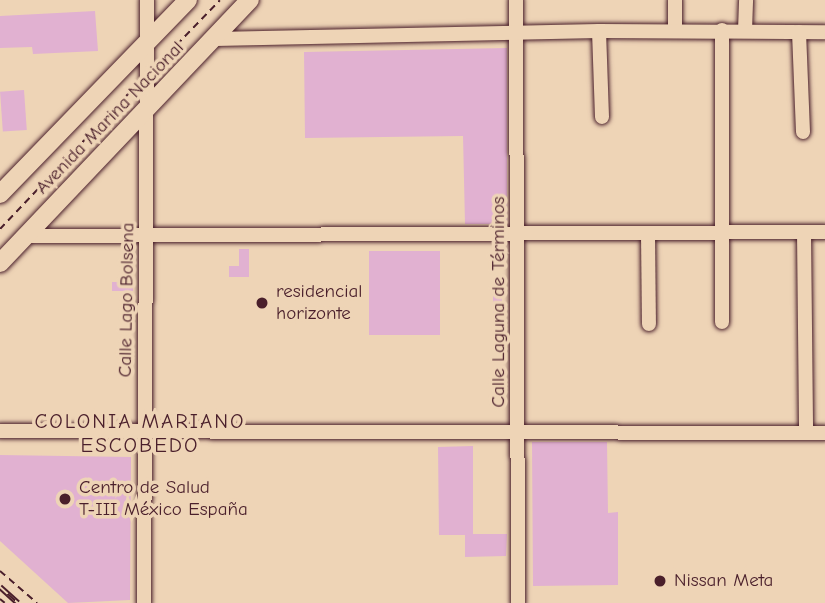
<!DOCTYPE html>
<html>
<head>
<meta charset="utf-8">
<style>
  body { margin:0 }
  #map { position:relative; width:825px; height:603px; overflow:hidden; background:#eed4b6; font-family:"Comic Neue",sans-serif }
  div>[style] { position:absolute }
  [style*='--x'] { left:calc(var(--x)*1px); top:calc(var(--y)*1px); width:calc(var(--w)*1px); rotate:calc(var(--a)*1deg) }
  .building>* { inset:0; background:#e1b1d1; transform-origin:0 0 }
  .path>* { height:2px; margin-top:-1px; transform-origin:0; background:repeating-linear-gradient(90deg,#4a1f2b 0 7px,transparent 0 12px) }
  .roads { filter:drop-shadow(0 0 2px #4a1f2b) drop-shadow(0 0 2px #4a1f2b) }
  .minor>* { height:14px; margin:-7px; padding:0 7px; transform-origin:7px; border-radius:7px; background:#eed4b6 }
  .major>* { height:18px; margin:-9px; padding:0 9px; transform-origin:9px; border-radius:9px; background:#eed4b6 }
  .rail>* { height:6px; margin-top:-3px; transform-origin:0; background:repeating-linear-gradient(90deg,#eed4b6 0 10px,#4a1f2b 0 20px); box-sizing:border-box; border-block:2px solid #4a1f2b }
  .dots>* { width:19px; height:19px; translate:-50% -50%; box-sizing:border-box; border:4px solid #eed4b6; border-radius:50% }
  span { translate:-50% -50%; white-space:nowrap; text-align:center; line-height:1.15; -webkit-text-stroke:7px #eed4b6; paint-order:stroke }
  .street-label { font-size:19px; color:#4a1f2b }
  .poi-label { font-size:19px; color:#4a1f2b }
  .left { translate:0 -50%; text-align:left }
  .neighbourhood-label { font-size:21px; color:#4a1f2b; letter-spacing:2px }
</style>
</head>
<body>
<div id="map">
  <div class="building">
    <div style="clip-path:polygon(95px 11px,98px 51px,33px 54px,32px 47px,0 48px,0 16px)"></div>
    <div style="clip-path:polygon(507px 48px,507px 224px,465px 224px,463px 136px,305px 138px,304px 52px)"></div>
    <div style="left:24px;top:90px;width:40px;height:24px;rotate:86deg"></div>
    <div style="clip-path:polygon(239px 249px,249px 249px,249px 277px,229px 277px,229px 266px,239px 266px)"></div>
    <div style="left:440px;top:251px;width:84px;height:71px;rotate:90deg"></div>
    <div style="left:112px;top:282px;width:21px;height:9px"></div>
    <div style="left:493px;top:296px;width:9px;height:18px"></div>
    <div style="clip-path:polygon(532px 442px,607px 442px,608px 513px,618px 512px,618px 585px,533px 586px)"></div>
    <div style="clip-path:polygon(473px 446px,473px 534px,507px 534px,506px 556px,465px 557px,465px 535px,439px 535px,438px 447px)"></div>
    <div style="clip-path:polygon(0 455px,131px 457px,130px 600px,68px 603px,0 541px)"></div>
  </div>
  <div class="path">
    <div style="--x:160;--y:62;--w:86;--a:-45.9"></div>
    <div style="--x:0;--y:229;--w:195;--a:-46.5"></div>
    <div style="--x:0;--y:571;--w:49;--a:40.9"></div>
    <div style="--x:0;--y:599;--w:6;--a:39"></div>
  </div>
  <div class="roads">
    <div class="minor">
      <div style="--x:516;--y:0;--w:603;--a:89.81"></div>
      <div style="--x:675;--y:30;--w:30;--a:-90"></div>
      <div style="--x:722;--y:30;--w:292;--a:90"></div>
      <div style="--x:599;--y:31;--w:86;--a:88"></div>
      <div style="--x:745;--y:31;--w:31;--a:-88"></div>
      <div style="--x:799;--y:32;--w:100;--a:87.7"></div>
      <div style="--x:215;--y:39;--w:384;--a:-1.2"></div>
      <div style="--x:599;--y:31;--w:226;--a:0.3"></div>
      <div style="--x:804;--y:232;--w:201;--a:89.4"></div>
      <div style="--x:648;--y:233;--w:91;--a:89.4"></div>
      <div style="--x:26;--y:236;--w:799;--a:-0.29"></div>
      <div style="--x:0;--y:431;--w:825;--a:0.14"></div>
      <div style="--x:144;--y:603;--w:603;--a:-89.71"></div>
    </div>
    <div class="major">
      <div style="--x:0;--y:194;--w:270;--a:-45.9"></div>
      <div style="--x:0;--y:263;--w:363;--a:-46.5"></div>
    </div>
  </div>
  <div class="rail">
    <div style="--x:0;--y:587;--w:24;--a:42"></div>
  </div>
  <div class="dots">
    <div style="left:262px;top:303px;background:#4a1f2b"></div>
    <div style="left:65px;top:499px;background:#4a1f2b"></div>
    <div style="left:660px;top:581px;background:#4a1f2b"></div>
  </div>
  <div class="street-label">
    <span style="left:110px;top:118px;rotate:-46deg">Avenida Marina Nacional</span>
    <span style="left:127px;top:300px;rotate:-89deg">Calle Lago Bolsena</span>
    <span style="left:499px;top:302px;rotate:-90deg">Calle Laguna de Términos</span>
  </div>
  <div class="poi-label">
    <span class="left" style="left:276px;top:303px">residencial<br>horizonte</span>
    <span class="left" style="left:79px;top:499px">Centro de Salud<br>T-III México España</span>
    <span class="left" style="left:674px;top:581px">Nissan Meta</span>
  </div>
  <div class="neighbourhood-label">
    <span style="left:140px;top:433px">COLONIA MARIANO<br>ESCOBEDO</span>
  </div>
</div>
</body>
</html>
